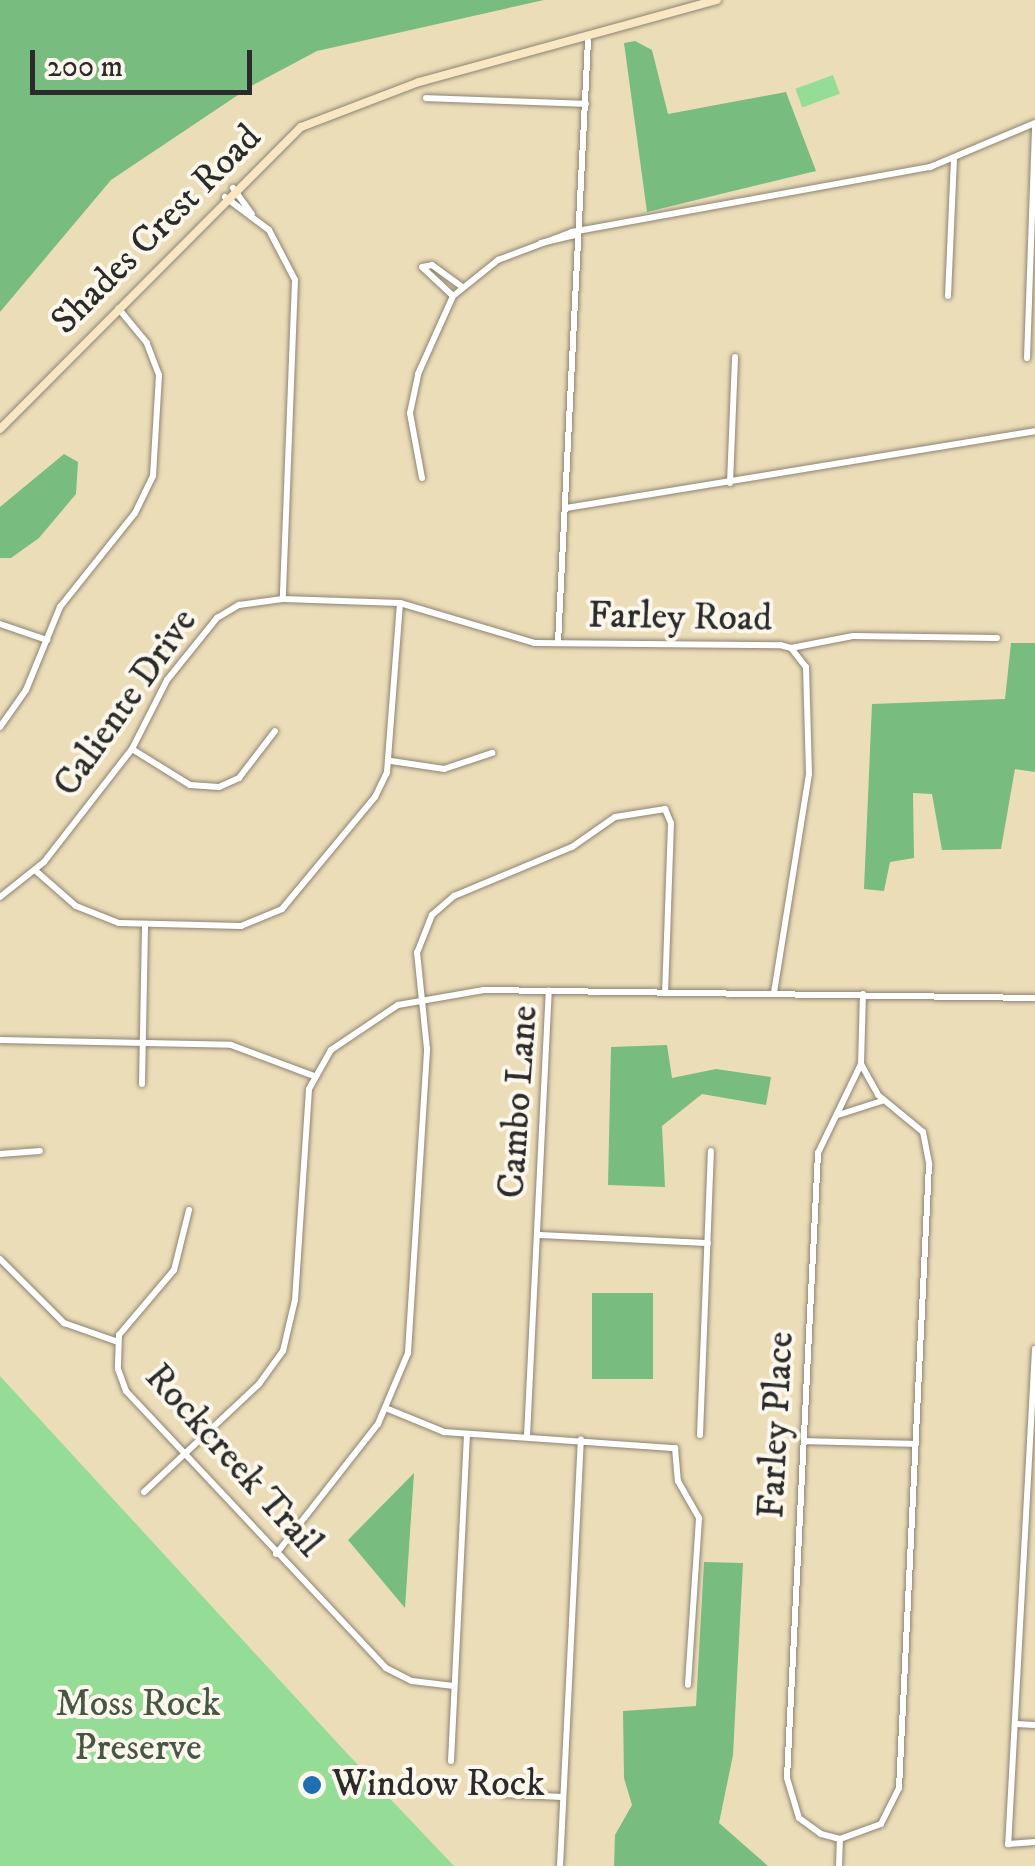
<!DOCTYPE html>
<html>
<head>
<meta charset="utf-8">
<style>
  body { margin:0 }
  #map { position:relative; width:1035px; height:1866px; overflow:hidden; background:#ecddb9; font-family:"IM FELL DW Pica",serif }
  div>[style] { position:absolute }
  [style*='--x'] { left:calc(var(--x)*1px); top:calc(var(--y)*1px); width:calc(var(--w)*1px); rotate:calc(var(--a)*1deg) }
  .green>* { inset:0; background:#95dc96; transform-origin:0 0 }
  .forest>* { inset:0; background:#78bc7f; transform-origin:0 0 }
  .roads { filter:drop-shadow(0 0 2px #8c8472) drop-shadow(0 0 2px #8c8472) }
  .street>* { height:6px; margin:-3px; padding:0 3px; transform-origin:3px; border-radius:3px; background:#fff }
  .secondary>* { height:8px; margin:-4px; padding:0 4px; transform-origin:4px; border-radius:4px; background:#f9e7c3 }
  .dots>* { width:28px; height:28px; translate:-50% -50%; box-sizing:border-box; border:5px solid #fbf7ec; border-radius:50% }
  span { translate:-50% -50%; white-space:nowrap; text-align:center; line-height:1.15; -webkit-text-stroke:8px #fbf7ec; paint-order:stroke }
  .street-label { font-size:38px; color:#2b2b2b }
  .park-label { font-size:38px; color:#465746 }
  .poi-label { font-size:38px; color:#2b2b2b }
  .left { translate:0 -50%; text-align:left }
  .scale { position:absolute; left:30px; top:50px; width:222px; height:45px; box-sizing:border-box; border:5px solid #2b2b2b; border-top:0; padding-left:12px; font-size:30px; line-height:35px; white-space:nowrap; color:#2b2b2b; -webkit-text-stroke:8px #fbf7ec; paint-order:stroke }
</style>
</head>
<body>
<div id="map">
  <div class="green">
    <div style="left:833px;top:75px;width:20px;height:40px;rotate:70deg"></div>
    <div style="clip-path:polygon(0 1376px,343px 1749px,454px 1866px,0 1866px)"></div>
  </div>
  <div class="forest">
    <div style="clip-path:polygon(0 0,544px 0,317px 51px,253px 85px,111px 180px,0 312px)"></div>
    <div style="clip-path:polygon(635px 41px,652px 50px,668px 114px,786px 92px,816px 171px,647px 212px,624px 43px)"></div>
    <div style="clip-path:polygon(64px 454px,78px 462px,76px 494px,39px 538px,11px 558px,0 558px,0 507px)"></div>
    <div style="clip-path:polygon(1011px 643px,1035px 643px,1035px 772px,1015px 769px,1001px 849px,942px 850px,932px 794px,913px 793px,914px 858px,890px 862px,884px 891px,864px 889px,872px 704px,1005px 699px)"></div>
    <div style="clip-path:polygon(667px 1045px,672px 1078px,716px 1069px,771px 1077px,766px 1105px,702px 1094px,662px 1126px,665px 1187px,608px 1185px,611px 1047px)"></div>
    <div style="left:592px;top:1293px;width:61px;height:86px"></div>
    <div style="clip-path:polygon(414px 1473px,405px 1608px,348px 1540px)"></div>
    <div style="clip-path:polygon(704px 1562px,743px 1563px,733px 1755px,719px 1823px,768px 1866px,614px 1866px,615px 1835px,632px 1805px,624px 1778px,623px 1711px,696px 1706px)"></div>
  </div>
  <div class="roads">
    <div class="street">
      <div style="--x:426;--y:98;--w:160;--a:2.1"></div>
      <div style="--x:233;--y:188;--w:32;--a:54"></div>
      <div style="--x:225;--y:197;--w:55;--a:36.9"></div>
      <div style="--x:269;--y:230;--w:56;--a:62.5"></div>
      <div style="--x:295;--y:280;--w:319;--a:92.2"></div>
      <div style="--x:541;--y:243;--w:37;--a:-13"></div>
      <div style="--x:453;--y:296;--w:42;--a:-136.9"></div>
      <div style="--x:422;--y:267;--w:10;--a:-11"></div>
      <div style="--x:432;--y:265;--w:36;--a:36"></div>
      <div style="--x:948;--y:296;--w:136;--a:-87.5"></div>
      <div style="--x:1027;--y:358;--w:234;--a:-88"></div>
      <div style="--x:422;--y:478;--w:66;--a:-100.5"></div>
      <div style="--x:410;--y:413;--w:40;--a:-78"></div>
      <div style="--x:418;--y:374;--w:85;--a:-65.8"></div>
      <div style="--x:453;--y:296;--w:58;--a:-38.7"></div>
      <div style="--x:498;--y:260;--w:79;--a:-20.7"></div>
      <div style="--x:572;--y:232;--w:364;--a:-10.3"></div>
      <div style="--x:930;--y:167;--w:114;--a:-22.7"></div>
      <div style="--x:730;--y:483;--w:126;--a:-87.7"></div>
      <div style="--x:566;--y:508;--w:475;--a:-9.3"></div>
      <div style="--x:0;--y:624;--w:50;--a:18.8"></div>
      <div style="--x:558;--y:643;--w:603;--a:-87.15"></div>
      <div style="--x:791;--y:648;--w:63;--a:-11"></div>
      <div style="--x:853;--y:636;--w:144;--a:0.8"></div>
      <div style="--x:0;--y:727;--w:45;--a:-54.9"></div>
      <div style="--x:26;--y:690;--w:90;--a:-67.7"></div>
      <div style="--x:60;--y:607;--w:120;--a:-51.4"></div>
      <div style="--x:135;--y:513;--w:41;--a:-64.1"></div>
      <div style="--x:153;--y:476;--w:101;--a:-86.6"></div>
      <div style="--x:159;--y:375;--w:34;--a:-111"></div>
      <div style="--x:147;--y:343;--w:45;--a:-129.6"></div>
      <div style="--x:132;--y:749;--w:68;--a:31.8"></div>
      <div style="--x:190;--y:785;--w:29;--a:4"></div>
      <div style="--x:219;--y:787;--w:22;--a:-24"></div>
      <div style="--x:239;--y:778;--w:59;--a:-52.5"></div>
      <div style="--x:391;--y:761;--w:54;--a:8.6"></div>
      <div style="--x:444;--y:769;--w:51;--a:-18.4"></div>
      <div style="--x:36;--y:871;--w:53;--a:41.2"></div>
      <div style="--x:76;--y:906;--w:46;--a:21.6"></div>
      <div style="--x:119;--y:923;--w:122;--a:1.4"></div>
      <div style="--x:241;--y:926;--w:44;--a:-22.5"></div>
      <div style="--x:282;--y:909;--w:146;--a:-50.3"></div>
      <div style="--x:375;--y:797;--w:28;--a:-64"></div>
      <div style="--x:387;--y:772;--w:169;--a:-85.6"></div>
      <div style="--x:0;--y:897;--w:56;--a:-38.5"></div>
      <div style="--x:44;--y:862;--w:143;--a:-52.1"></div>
      <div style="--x:132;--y:749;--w:77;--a:-63.1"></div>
      <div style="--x:167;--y:680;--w:80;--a:-51.1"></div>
      <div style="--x:217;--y:618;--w:26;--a:-31"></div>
      <div style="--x:239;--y:605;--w:44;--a:-7.8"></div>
      <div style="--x:283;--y:599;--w:117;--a:2"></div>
      <div style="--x:400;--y:603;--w:141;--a:16.5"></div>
      <div style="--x:535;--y:643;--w:245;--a:0.5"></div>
      <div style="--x:780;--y:645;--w:11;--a:15"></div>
      <div style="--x:791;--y:648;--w:24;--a:52"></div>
      <div style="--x:806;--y:667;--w:107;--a:88.4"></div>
      <div style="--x:809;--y:774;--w:221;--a:99.1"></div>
      <div style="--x:0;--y:1040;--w:231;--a:1.2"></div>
      <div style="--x:231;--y:1045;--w:89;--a:20.5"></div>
      <div style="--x:861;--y:1064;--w:35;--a:61"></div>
      <div style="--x:878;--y:1095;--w:58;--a:39.4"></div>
      <div style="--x:923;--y:1132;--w:33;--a:79"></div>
      <div style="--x:929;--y:1164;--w:625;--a:92.75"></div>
      <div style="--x:899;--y:1788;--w:40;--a:116.6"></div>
      <div style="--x:881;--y:1824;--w:44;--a:159.9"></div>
      <div style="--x:840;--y:1839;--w:20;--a:-165"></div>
      <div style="--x:821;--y:1834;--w:27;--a:-144"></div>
      <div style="--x:799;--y:1818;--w:42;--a:-106.7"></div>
      <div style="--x:787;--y:1778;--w:626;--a:-87.16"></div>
      <div style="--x:818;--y:1153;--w:99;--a:-64.2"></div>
      <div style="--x:861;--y:1064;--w:70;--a:-88.4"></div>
      <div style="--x:142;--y:1084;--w:159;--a:-88.9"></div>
      <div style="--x:838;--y:1115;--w:46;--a:-17.7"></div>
      <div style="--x:0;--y:1154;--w:40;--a:-4.3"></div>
      <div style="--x:189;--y:1210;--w:62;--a:104"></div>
      <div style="--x:174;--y:1270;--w:85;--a:130.2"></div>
      <div style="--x:119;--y:1335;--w:34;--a:92"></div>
      <div style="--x:118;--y:1369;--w:23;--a:70"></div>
      <div style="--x:126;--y:1391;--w:380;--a:46.8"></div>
      <div style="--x:386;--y:1668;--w:29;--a:27"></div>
      <div style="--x:412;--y:1681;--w:42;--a:6.8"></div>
      <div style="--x:538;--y:1235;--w:170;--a:2.7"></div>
      <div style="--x:0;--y:1259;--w:91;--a:45"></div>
      <div style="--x:64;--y:1323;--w:57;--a:19.4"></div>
      <div style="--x:1035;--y:1349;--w:496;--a:93.1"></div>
      <div style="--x:1008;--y:1844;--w:27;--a:-4"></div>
      <div style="--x:388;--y:1409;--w:61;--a:22.3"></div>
      <div style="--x:444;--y:1432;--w:232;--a:4"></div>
      <div style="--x:675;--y:1448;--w:33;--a:85"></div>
      <div style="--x:678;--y:1481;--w:43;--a:60.4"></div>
      <div style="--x:699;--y:1518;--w:167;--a:93.8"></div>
      <div style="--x:700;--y:1435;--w:284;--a:-87.8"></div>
      <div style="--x:527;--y:1436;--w:446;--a:-87.2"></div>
      <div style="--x:804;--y:1441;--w:112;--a:1.5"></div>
      <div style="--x:144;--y:1492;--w:158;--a:-43.2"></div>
      <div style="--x:259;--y:1384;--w:41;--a:-54"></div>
      <div style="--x:283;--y:1351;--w:52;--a:-76.8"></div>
      <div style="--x:295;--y:1300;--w:211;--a:-86.2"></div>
      <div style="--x:309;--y:1089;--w:45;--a:-60.6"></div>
      <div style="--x:331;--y:1050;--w:81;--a:-33.9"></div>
      <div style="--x:398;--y:1005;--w:87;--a:-9.9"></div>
      <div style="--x:484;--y:990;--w:551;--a:0.83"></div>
      <div style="--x:276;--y:1554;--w:165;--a:-51.9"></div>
      <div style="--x:378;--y:1424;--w:77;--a:-67.1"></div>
      <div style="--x:408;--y:1353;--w:305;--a:-86.4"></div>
      <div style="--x:427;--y:1049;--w:97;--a:-95.9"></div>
      <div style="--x:417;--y:953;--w:41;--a:-68.5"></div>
      <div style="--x:432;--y:915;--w:29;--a:-41"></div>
      <div style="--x:454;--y:896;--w:128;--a:-22.6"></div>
      <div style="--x:572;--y:847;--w:52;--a:-34.9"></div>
      <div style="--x:615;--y:817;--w:51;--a:-9.1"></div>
      <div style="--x:665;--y:809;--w:15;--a:67"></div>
      <div style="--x:671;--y:823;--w:169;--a:92"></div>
      <div style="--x:1016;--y:1724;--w:19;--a:3"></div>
      <div style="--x:451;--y:1761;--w:327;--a:-87.2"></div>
      <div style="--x:503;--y:1794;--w:60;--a:2.9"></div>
      <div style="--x:560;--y:1866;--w:427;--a:-87.2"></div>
      <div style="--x:839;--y:1866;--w:27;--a:-88"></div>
    </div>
    <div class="secondary">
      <div style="--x:0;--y:429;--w:426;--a:-45.1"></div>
      <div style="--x:301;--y:127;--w:126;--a:-20.9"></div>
      <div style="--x:419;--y:82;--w:309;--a:-15.4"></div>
    </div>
  </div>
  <div class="dots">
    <div style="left:312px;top:1785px;background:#1f6fb2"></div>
  </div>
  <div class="street-label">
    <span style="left:157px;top:230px;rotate:-45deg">Shades Crest Road</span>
    <span style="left:680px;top:618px;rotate:1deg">Farley Road</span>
    <span style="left:126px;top:703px;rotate:-55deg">Caliente Drive</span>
    <span style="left:519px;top:1102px;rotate:-86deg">Cambo Lane</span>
    <span style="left:777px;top:1425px;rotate:-87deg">Farley Place</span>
    <span style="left:233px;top:1461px;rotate:48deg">Rockcreek Trail</span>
  </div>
  <div class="park-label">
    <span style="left:138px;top:1727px">Moss Rock<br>Preserve</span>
  </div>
  <div class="poi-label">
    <span class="left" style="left:332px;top:1785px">Window Rock</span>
  </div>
  <div class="scale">200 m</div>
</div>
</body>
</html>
